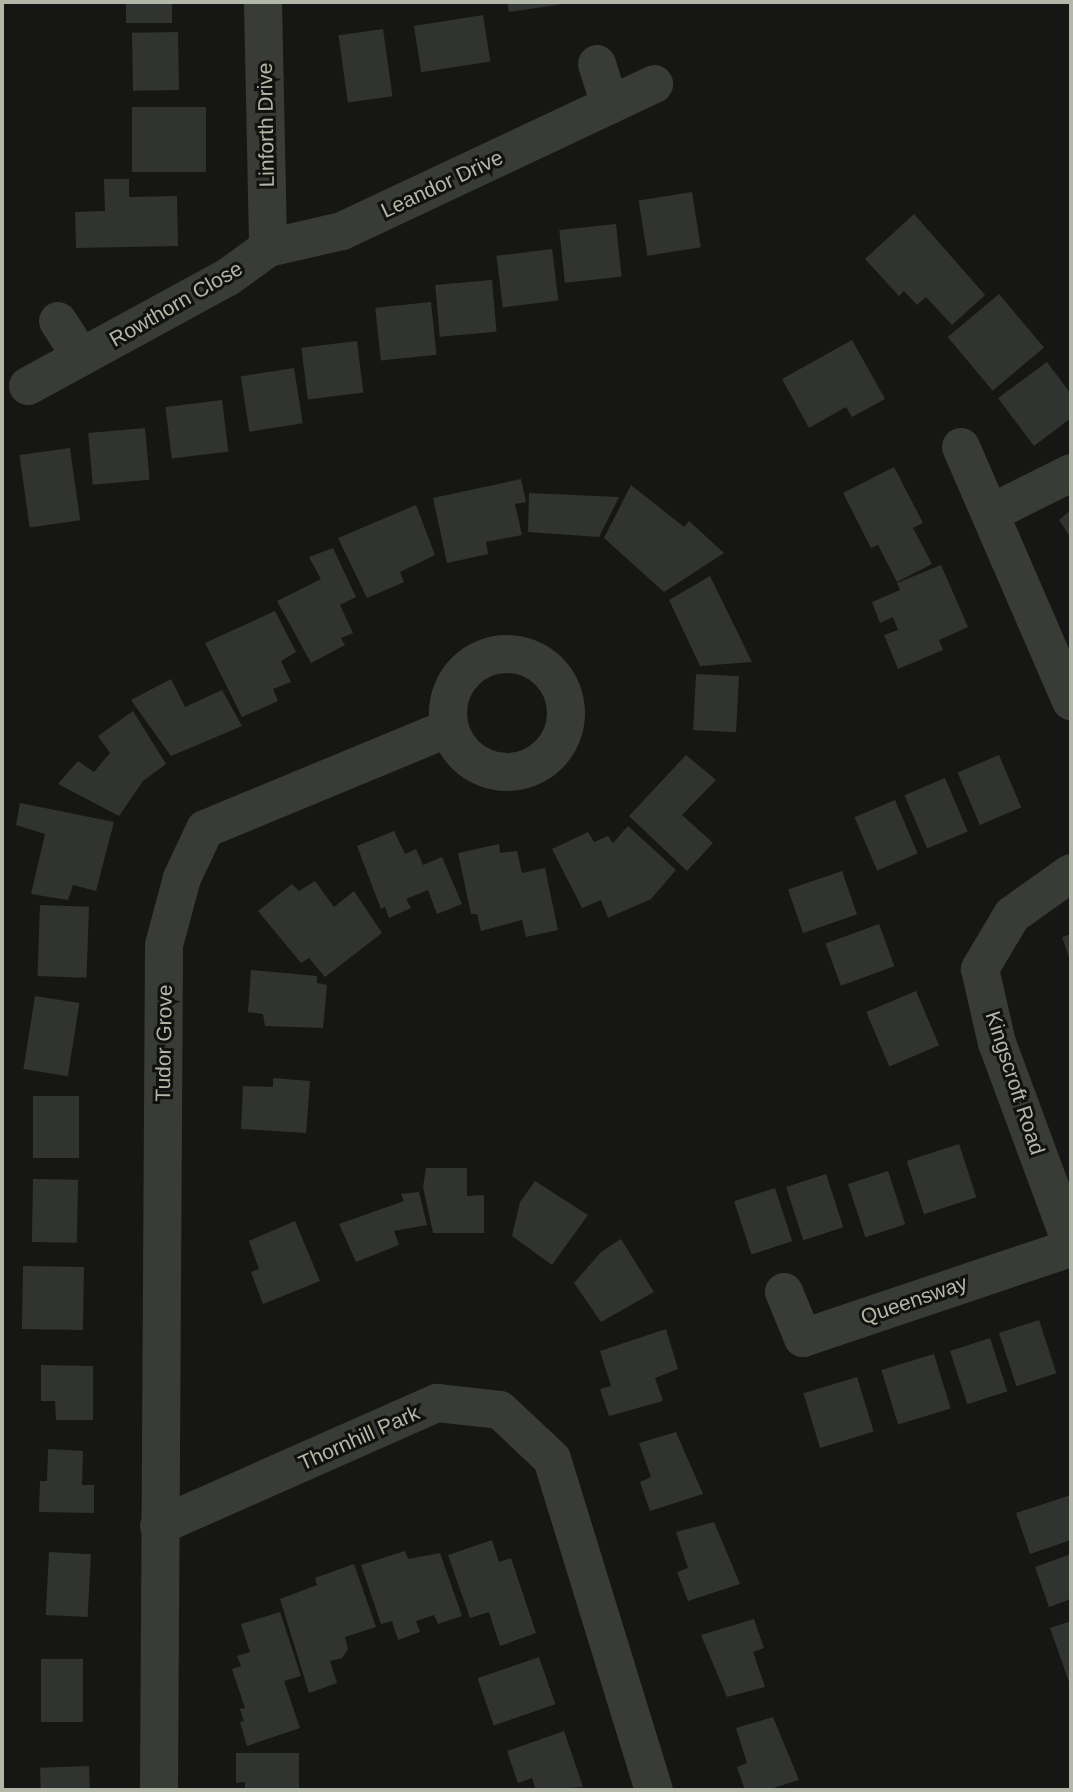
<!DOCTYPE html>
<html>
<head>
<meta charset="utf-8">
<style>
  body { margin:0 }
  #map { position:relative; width:1073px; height:1792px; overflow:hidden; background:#161715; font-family:Arial,sans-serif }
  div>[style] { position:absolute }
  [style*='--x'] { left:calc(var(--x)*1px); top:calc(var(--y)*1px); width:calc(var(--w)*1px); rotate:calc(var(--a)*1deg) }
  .building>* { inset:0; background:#313330; transform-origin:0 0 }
  .street>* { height:38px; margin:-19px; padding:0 19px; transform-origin:19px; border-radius:19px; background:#393c36 }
  .street>.ring { margin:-19px; padding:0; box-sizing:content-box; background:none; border:38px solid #393c36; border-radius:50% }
  span { translate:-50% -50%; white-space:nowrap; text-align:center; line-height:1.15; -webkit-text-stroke:6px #111210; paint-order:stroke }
  .street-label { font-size:21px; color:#b3b7a7 }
  .frame { position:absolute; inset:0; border:4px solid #b3b7a7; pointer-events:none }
</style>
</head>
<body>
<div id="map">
  <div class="building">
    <div style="left:126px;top:2px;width:46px;height:21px"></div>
    <div style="clip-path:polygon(507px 2px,570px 2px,570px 3px,509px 12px)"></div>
    <div style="left:483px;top:15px;width:47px;height:70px;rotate:81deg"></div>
    <div style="left:383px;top:29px;width:68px;height:45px;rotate:82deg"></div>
    <div style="left:178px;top:32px;width:58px;height:46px;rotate:89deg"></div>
    <div style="left:132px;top:107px;width:74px;height:65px"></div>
    <div style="clip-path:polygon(104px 179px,129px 179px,129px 197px,177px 196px,178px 246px,76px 248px,75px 212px,105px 211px)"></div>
    <div style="left:692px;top:192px;width:56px;height:54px;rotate:81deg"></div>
    <div style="clip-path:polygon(914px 214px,985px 295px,952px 325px,926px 297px,917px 305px,904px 291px,899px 296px,865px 259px)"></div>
    <div style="left:616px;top:224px;width:53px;height:57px;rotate:84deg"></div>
    <div style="left:552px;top:249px;width:52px;height:56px;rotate:83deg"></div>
    <div style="left:492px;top:280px;width:52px;height:57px;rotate:85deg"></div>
    <div style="left:999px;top:294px;width:70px;height:67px;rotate:50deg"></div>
    <div style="left:431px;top:302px;width:53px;height:56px;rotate:84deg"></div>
    <div style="clip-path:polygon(852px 340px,885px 399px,852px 417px,846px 407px,809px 428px,782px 379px)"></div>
    <div style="left:357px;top:341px;width:52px;height:56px;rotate:83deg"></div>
    <div style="clip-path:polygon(1047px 362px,1071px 394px,1071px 418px,1034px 446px,998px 398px)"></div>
    <div style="left:294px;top:368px;width:56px;height:54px;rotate:81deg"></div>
    <div style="left:222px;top:400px;width:52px;height:57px;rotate:83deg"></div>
    <div style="left:145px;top:428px;width:52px;height:57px;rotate:85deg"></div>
    <div style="left:70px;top:448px;width:73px;height:51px;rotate:82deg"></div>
    <div style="clip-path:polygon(894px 467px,923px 523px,913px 528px,932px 564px,897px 582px,878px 545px,871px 548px,843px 493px)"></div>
    <div style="clip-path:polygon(521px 479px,526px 502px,515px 504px,522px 535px,486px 542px,488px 554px,447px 563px,433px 498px)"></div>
    <div style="clip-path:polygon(631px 485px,684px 527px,689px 521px,724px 553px,664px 592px,604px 538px)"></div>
    <div style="clip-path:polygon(529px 493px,619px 497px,599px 537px,528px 532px)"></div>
    <div style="clip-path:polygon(416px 505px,435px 555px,400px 572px,404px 582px,367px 598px,338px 538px)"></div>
    <div style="clip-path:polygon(1071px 510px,1071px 538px,1059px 520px)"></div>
    <div style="clip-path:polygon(333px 548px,356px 597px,340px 605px,353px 633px,341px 638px,345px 645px,311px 663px,277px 601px,321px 579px,309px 557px)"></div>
    <div style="clip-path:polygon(941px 565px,968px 627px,939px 640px,943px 650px,898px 669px,884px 635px,898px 630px,893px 617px,880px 623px,872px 602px,900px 590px,897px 583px)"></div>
    <div style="clip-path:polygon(710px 576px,752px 662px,700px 666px,669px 600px)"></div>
    <div style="clip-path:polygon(275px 611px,296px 652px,281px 661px,291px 682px,273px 689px,278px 701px,242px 717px,205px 643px)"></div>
    <div style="left:696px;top:674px;width:43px;height:56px;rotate:3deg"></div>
    <div style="clip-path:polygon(171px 679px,185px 707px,222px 690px,242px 726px,171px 756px,131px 700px)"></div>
    <div style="clip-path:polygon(133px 711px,166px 764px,143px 781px,119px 816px,58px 784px,78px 761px,94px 772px,110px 753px,98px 736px)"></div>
    <div style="clip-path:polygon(686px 755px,716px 780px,682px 815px,713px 843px,687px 871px,629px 816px)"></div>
    <div style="left:999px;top:755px;width:57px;height:45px;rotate:67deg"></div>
    <div style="left:945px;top:778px;width:58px;height:44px;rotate:67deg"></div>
    <div style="left:895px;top:800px;width:58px;height:44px;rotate:67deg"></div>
    <div style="clip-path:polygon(20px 803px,114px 822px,96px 891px,73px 885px,68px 900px,31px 894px,45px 834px,16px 825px)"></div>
    <div style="clip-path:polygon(628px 826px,676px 870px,651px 899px,608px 918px,601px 900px,582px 908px,552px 849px,588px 832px,594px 842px,608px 836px,613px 843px)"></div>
    <div style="clip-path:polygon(394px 831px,405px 854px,416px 849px,423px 865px,442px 857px,462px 904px,437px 914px,428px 890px,406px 899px,411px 908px,389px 918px,385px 907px,381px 909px,357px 846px)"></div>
    <div style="clip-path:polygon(499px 844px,500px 853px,517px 851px,522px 873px,545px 868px,558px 930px,526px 937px,522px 920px,481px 931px,477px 914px,471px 914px,458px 853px)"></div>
    <div style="left:842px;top:871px;width:46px;height:57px;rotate:71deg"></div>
    <div style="clip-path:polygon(315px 881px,334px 907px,354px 891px,382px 933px,325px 977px,309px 958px,301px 963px,258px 911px,292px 884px,299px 891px)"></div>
    <div style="left:40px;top:905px;width:49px;height:71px;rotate:2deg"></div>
    <div style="left:879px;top:924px;width:45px;height:57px;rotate:70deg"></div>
    <div style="clip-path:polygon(1071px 934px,1071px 963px,1062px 937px)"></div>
    <div style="clip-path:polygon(251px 970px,317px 976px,317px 983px,327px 985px,323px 1028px,265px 1026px,263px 1014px,248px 1012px)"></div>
    <div style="left:916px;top:991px;width:59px;height:54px;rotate:67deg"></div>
    <div style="left:35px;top:996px;width:45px;height:74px;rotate:9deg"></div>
    <div style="clip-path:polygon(273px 1078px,310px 1081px,306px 1133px,241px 1129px,243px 1086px,273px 1087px)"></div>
    <div style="left:33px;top:1096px;width:46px;height:62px"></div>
    <div style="left:959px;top:1144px;width:56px;height:55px;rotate:72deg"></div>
    <div style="clip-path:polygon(426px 1168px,467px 1168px,467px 1196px,484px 1195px,484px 1233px,433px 1233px,423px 1187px)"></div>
    <div style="left:888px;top:1171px;width:56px;height:42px;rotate:72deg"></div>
    <div style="left:826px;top:1174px;width:56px;height:42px;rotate:72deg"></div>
    <div style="left:33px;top:1179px;width:45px;height:63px;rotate:1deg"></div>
    <div style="clip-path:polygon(535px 1181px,588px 1215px,552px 1265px,512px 1236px,520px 1202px)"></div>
    <div style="left:775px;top:1188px;width:56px;height:43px;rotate:72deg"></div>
    <div style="clip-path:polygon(419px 1192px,427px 1225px,394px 1231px,399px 1245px,356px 1262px,339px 1224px,404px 1201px,401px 1194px)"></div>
    <div style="clip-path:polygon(295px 1221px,320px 1281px,263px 1304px,251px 1272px,259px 1269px,249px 1241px)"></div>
    <div style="clip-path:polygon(621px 1239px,654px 1292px,601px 1322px,574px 1283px,601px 1252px)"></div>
    <div style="left:23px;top:1266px;width:61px;height:63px;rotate:1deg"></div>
    <div style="left:1039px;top:1320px;width:56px;height:42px;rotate:72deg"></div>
    <div style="clip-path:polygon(666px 1329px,678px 1369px,655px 1378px,663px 1401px,609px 1416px,600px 1389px,611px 1386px,600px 1351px)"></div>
    <div style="left:990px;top:1338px;width:56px;height:42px;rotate:72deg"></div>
    <div style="left:934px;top:1354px;width:57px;height:55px;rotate:73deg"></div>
    <div style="clip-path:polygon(41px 1365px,93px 1366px,93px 1420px,56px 1420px,55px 1401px,41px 1401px)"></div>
    <div style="left:857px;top:1377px;width:57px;height:56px;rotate:73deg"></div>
    <div style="clip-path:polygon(676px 1432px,703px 1494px,650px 1511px,640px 1482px,651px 1477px,639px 1443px)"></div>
    <div style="clip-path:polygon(48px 1449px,83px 1451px,82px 1485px,94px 1485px,94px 1513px,39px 1512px,40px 1481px,47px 1481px)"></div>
    <div style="clip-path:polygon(1071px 1495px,1071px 1540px,1030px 1554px,1016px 1513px)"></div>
    <div style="clip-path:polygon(714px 1522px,740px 1584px,688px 1601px,677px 1572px,688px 1568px,676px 1532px)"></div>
    <div style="clip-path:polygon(492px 1540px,499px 1562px,511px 1558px,536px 1633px,500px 1646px,489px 1612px,470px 1618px,448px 1555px)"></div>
    <div style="clip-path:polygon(405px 1551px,408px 1559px,440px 1553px,462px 1616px,438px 1624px,434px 1615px,416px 1621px,420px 1632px,398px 1640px,392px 1621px,381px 1624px,361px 1565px)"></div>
    <div style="left:49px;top:1552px;width:42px;height:63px;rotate:3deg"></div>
    <div style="clip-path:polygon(1071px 1554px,1071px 1599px,1049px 1607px,1035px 1567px)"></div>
    <div style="clip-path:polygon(354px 1564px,376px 1627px,345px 1637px,348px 1649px,342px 1658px,330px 1661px,337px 1683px,309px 1693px,280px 1599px,317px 1585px,315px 1578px)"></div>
    <div style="clip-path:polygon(280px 1612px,301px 1676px,284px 1681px,300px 1728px,247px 1746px,240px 1722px,244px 1721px,240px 1709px,245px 1708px,232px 1669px,241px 1666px,237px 1656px,250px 1652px,241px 1624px)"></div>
    <div style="clip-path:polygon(754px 1619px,764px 1648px,753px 1652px,765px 1687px,727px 1697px,701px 1635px)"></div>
    <div style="clip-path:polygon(1071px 1621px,1071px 1688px,1050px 1628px)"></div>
    <div style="left:539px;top:1657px;width:50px;height:65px;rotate:71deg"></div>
    <div style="left:41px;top:1659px;width:42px;height:63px"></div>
    <div style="clip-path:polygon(773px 1717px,799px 1780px,767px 1790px,745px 1790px,737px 1767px,747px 1763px,736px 1728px)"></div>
    <div style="clip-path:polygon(564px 1731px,583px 1787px,536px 1790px,532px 1778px,518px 1783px,507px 1751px)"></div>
    <div style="clip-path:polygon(236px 1753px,299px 1753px,299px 1790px,245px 1790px,245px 1782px,236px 1783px)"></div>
    <div style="left:89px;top:1766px;width:24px;height:49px;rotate:88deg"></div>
  </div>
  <div class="street">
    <div style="--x:263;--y:2;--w:246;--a:88.8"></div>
    <div style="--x:597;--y:64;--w:43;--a:72.4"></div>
    <div style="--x:58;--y:321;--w:43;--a:57.4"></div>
    <div style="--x:28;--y:386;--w:228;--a:-28.6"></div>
    <div style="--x:228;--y:277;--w:49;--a:-35.9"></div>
    <div style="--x:268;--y:248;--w:76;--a:-12.9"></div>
    <div style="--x:342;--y:231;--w:345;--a:-25.2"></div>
    <div style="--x:961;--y:447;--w:277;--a:66.6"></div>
    <div style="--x:991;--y:513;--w:89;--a:-26.6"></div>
    <div class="ring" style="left:448px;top:654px;width:80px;height:80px"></div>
    <div style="--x:1071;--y:873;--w:72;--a:144.6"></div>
    <div style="--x:1012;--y:915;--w:63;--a:120.7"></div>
    <div style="--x:980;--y:969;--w:76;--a:77.1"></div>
    <div style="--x:997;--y:1043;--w:213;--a:69.7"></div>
    <div style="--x:784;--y:1292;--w:50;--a:67.6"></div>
    <div style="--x:803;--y:1338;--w:283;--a:-18.6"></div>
    <div style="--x:159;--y:1526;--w:304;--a:-23.9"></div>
    <div style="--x:437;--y:1403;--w:63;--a:6.3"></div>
    <div style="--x:500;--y:1410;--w:71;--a:43.3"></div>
    <div style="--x:552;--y:1459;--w:346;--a:72.9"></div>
    <div style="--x:159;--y:1790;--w:845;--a:-89.66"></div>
    <div style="--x:164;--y:945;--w:69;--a:-75"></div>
    <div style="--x:182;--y:878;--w:54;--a:-64.9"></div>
    <div style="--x:205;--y:829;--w:262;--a:-22.5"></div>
  </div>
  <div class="street-label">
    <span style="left:266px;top:125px;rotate:-91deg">Linforth Drive</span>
    <span style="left:442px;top:184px;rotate:-25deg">Leandor Drive</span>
    <span style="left:176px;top:304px;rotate:-30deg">Rowthorn Close</span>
    <span style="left:164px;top:1043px;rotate:-89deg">Tudor Grove</span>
    <span style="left:1015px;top:1083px;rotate:72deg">Kingscroft Road</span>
    <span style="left:914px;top:1300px;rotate:-19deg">Queensway</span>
    <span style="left:359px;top:1438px;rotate:-24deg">Thornhill Park</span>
  </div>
  <div class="frame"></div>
</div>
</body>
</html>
